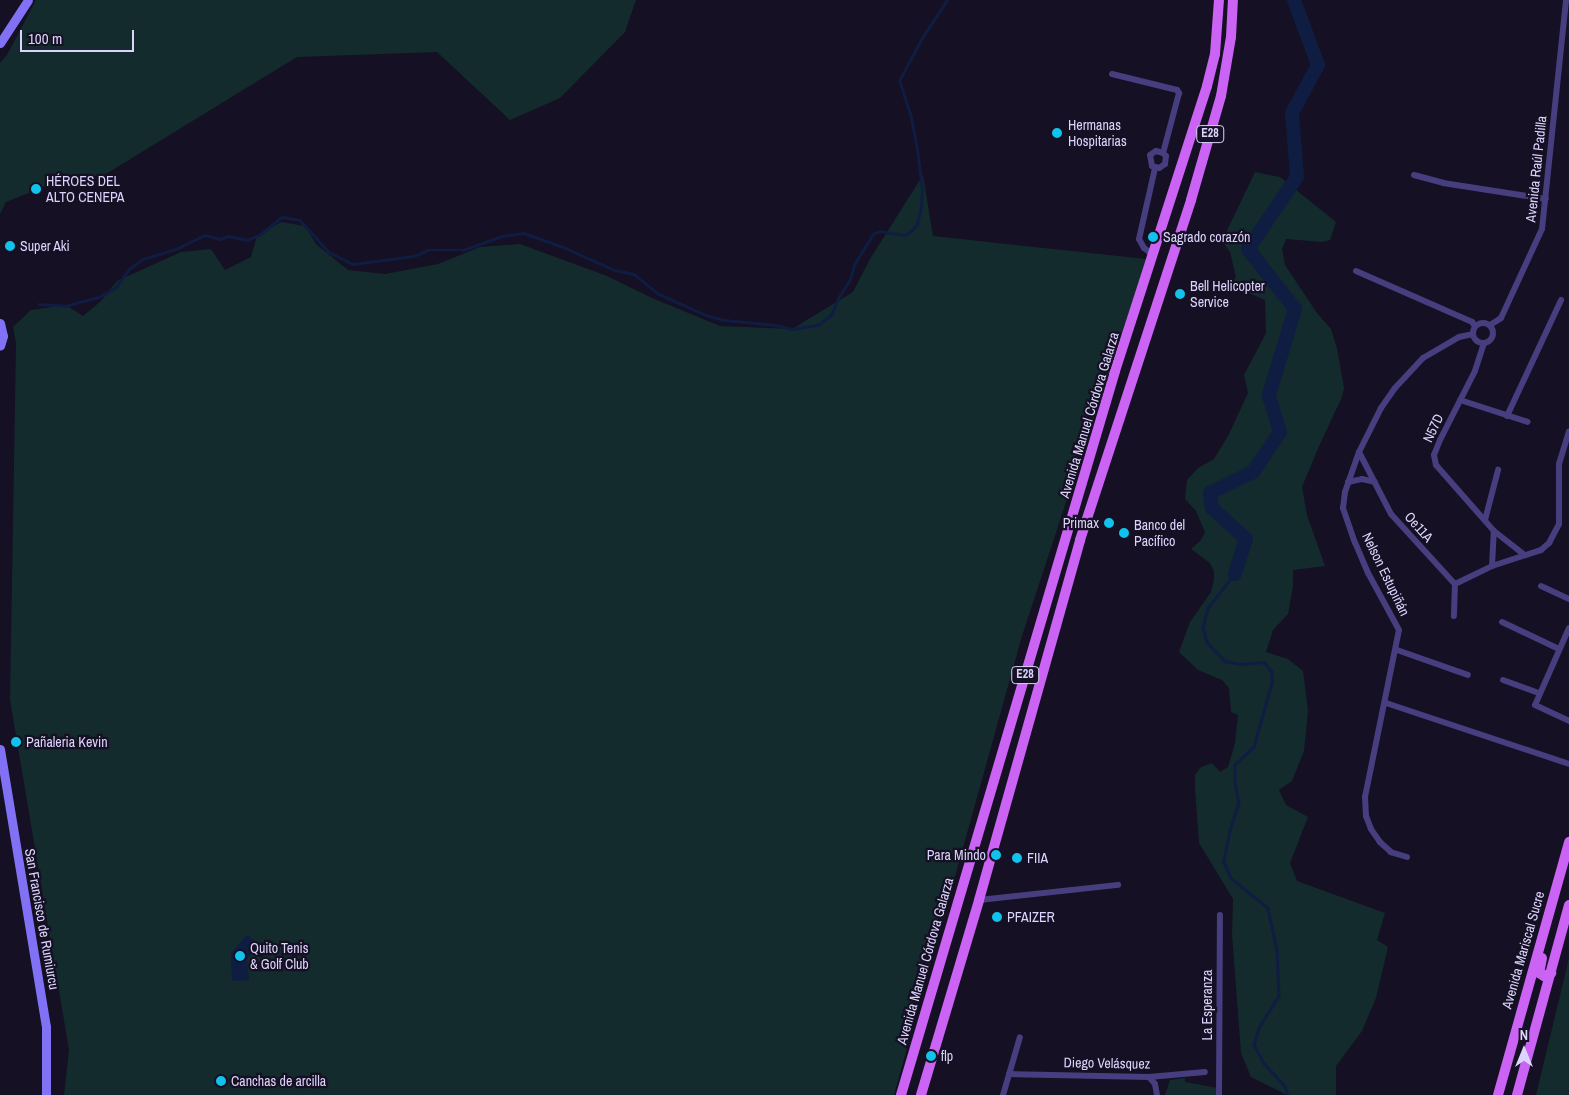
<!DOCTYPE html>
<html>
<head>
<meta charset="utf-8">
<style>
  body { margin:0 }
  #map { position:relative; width:1569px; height:1095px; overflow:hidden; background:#151023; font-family:"Archivo Narrow",sans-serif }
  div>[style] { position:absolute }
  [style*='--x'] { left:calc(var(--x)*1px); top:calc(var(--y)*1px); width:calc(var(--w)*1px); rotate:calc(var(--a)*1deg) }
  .green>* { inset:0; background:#132b2c }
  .water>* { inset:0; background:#0f1d42 }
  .stream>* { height:2.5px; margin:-1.25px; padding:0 1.25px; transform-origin:1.25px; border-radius:1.25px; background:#0f1d42 }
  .river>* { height:14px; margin:-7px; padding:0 7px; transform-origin:7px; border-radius:7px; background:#0f1d42 }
  .minor>* { height:6px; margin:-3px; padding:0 3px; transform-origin:3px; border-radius:3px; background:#463e7e }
  .minor>.ring { margin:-3px; padding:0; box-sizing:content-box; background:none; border:6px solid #463e7e; border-radius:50% }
  .secondary>* { height:9px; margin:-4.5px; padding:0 4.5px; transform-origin:4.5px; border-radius:4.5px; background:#8172f5 }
  .primary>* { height:10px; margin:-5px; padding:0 5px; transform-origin:5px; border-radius:5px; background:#cb63f4 }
  .dots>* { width:14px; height:14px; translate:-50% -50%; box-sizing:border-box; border:2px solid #151023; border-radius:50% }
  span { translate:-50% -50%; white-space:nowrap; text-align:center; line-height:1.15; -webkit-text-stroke:4.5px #151023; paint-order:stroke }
  .shield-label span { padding:1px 4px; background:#151023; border:1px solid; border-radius:4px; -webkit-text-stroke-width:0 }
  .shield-label { font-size:12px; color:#dcd4fc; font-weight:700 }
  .poi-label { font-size:14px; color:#dcd4fc }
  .left { translate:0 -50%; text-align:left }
  .right { translate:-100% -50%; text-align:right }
  .street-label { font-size:14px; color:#dcd4fc }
  .north { position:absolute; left:1499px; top:1025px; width:50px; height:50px; -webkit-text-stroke:4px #151023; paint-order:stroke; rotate:0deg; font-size:14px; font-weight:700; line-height:20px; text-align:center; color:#dcd4fc }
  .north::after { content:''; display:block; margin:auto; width:18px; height:22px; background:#dcd4fc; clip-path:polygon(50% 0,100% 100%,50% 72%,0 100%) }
  .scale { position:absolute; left:20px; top:30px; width:114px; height:22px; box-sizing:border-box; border:2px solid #dcd4fc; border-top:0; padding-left:6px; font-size:15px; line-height:18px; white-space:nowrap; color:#dcd4fc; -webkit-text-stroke:4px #151023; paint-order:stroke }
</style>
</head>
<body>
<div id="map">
  <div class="green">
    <div style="clip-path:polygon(36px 0,636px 0,625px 32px,560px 98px,510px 120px,437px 52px,297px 57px,106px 174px,51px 184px,6px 202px,0 214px,0 63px,7px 55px)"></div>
    <div style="clip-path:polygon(1255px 172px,1280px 177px,1336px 222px,1330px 240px,1322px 242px,1286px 239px,1282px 249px,1285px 265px,1317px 313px,1331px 329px,1337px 348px,1344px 388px,1342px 397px,1320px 444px,1302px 487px,1307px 515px,1325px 566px,1293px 570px,1293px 586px,1288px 614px,1273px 630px,1266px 652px,1288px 659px,1303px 671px,1308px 711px,1304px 751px,1292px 781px,1279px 790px,1286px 805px,1308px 817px,1290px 863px,1297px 881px,1385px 913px,1377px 940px,1388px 947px,1376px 998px,1362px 1031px,1336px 1066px,1336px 1095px,1287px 1095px,1251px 1077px,1241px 1053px,1232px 934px,1233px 899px,1199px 843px,1195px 788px,1195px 775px,1201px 767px,1212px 763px,1220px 772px,1228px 767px,1235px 743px,1238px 715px,1231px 712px,1229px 688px,1222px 680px,1198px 670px,1179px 652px,1190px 622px,1211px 592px,1214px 580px,1214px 571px,1210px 563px,1191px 549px,1201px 540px,1205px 532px,1196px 511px,1185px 499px,1187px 480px,1198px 468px,1214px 459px,1229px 434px,1248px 393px,1244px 375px,1266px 333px,1265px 300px,1230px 285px,1236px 277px,1230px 252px,1222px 241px)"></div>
    <div style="clip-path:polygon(923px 175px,933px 236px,1146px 259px,1022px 636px,894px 1095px,64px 1095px,69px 1050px,10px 700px,16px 343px,13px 327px,31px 310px,66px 305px,83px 316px,101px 301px,117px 281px,181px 252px,211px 249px,225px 270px,251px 257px,257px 236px,281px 222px,305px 226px,316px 244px,348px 270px,385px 274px,438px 264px,480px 247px,520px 244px,607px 276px,652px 298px,720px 326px,792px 329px,853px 292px,870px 259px)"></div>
    <div style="clip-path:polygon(1569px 958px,1569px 1095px,1536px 1095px)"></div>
    <div style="clip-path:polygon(1185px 1078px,1185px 1082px,1218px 1088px,1217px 1095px,1165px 1095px,1170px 1080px)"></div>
  </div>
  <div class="water">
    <div style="clip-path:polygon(247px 935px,259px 945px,247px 959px,249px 980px,232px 981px,231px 953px)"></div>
  </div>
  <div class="stream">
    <div style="--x:39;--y:304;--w:26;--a:4"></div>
    <div style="--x:65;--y:306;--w:35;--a:-15"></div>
    <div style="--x:99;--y:297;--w:20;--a:-30"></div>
    <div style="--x:116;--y:287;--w:22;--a:-54"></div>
    <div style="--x:129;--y:269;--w:17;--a:-36"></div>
    <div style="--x:143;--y:259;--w:37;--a:-17"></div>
    <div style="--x:178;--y:248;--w:30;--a:-26"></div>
    <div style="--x:205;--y:235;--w:16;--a:15"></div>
    <div style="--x:220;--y:239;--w:9;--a:-21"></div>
    <div style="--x:228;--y:236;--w:19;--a:12"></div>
    <div style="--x:247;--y:240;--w:13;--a:-23"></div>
    <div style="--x:259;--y:235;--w:29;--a:-38"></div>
    <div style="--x:282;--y:217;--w:18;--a:9"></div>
    <div style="--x:300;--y:220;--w:43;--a:47.8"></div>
    <div style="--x:329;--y:252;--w:27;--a:27"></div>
    <div style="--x:353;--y:264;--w:62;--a:-7.5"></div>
    <div style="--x:414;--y:256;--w:15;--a:-23"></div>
    <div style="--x:428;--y:250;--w:35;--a:0"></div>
    <div style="--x:463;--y:250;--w:41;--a:-19.7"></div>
    <div style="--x:502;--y:236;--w:22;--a:-8"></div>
    <div style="--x:524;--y:233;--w:41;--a:19.7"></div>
    <div style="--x:563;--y:247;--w:57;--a:23.9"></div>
    <div style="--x:615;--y:270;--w:19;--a:12"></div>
    <div style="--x:634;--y:274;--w:32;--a:39"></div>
    <div style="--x:659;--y:294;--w:51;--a:24.1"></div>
    <div style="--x:706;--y:315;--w:19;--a:16"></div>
    <div style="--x:724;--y:320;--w:52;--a:5.5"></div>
    <div style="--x:776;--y:325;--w:16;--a:14"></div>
    <div style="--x:792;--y:329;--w:26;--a:-9"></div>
    <div style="--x:818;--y:325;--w:18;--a:-38"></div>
    <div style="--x:832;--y:314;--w:15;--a:-70"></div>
    <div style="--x:837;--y:300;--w:25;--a:-58"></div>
    <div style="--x:850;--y:279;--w:17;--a:-73"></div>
    <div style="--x:855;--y:263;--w:34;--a:-58"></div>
    <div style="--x:873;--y:234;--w:8;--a:-23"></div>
    <div style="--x:880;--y:231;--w:25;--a:9"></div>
    <div style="--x:905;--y:235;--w:7;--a:-34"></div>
    <div style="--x:911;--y:231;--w:9;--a:-49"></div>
    <div style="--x:917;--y:224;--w:18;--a:-77"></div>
    <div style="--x:921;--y:206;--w:16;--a:-86"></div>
    <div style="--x:922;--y:190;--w:41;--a:-97"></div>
    <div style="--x:917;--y:149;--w:33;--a:-101"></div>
    <div style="--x:911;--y:117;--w:38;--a:-108"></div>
    <div style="--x:899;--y:81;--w:49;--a:-61.9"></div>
    <div style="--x:922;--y:38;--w:45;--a:-56.7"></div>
    <div style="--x:1235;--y:574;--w:43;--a:128.5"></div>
    <div style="--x:1208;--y:608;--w:21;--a:104"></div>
    <div style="--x:1203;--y:628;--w:15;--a:74"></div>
    <div style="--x:1207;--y:642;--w:26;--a:47"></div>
    <div style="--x:1225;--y:661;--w:16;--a:11"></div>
    <div style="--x:1241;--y:664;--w:23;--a:-5"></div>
    <div style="--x:1264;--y:662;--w:13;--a:51"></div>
    <div style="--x:1272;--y:672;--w:11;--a:90"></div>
    <div style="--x:1272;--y:683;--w:66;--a:105.7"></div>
    <div style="--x:1254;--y:747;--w:26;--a:137"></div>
    <div style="--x:1235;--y:765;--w:18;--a:90"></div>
    <div style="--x:1235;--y:783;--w:20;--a:79"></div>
    <div style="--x:1239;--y:803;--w:28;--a:108"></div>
    <div style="--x:1230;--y:830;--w:33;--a:101"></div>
    <div style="--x:1224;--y:862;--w:17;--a:66"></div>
    <div style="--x:1231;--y:878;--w:48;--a:39"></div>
    <div style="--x:1268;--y:908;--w:43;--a:77.9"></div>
    <div style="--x:1277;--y:950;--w:46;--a:87.5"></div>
    <div style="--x:1279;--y:996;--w:38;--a:122"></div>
    <div style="--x:1259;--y:1028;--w:18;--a:106"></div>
    <div style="--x:1254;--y:1045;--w:21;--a:61"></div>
    <div style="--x:1264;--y:1063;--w:31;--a:48"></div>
    <div style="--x:1285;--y:1086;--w:9;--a:72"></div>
  </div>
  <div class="river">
    <div style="--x:1235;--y:574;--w:37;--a:-73"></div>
    <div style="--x:1246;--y:539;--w:46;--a:-137.6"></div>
    <div style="--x:1212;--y:508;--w:15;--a:-98"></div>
    <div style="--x:1210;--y:493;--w:48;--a:-26"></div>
    <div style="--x:1253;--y:472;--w:48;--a:-56"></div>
    <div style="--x:1280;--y:432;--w:39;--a:-107"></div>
    <div style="--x:1269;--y:395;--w:90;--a:-73.2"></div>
    <div style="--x:1295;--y:309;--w:76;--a:-128.1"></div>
    <div style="--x:1248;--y:249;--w:87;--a:-55.8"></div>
    <div style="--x:1297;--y:177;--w:64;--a:-94.5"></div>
    <div style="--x:1292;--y:113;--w:55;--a:-61.6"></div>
    <div style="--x:1318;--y:65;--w:69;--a:-110.3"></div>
  </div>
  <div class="minor">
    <div style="--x:1112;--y:74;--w:67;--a:13.8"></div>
    <div style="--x:1177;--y:90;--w:4;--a:56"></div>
    <div style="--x:1179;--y:93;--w:62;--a:104.9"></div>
    <div style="--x:1163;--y:153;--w:4;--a:45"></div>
    <div style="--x:1166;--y:156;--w:8;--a:97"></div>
    <div style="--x:1165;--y:164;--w:7;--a:146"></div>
    <div style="--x:1159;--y:168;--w:7;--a:-164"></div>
    <div style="--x:1152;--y:166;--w:11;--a:-100"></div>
    <div style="--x:1150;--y:155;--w:7;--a:-34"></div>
    <div style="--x:1156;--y:151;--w:7;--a:16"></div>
    <div style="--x:1414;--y:175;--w:30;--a:15"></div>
    <div style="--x:1443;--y:183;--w:104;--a:8.8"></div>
    <div style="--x:1153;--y:255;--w:11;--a:-142"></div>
    <div style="--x:1144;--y:248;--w:10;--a:-119"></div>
    <div style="--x:1139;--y:239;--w:73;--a:-77.3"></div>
    <div style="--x:1356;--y:271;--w:127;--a:23.7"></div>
    <div style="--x:1472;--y:322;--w:5;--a:53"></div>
    <div class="ring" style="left:1473px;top:323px;width:14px;height:14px"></div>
    <div style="--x:1490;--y:325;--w:13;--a:-32"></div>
    <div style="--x:1501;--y:318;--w:98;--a:-65.3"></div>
    <div style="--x:1542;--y:229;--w:230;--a:-84"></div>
    <div style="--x:1484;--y:343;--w:29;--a:108"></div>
    <div style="--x:1475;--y:371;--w:77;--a:116.9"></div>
    <div style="--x:1440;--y:440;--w:16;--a:112"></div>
    <div style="--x:1434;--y:455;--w:10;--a:79"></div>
    <div style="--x:1436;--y:465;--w:88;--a:48.7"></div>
    <div style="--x:1494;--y:531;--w:37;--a:38"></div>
    <div style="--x:1460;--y:400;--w:71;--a:17.9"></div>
    <div style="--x:1507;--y:416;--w:128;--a:-65"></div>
    <div style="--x:1359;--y:452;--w:70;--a:62.7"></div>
    <div style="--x:1391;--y:514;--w:95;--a:47.6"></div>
    <div style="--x:1455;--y:584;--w:32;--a:92"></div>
    <div style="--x:1348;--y:482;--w:14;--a:-12"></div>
    <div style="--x:1362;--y:479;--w:13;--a:13"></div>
    <div style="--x:1485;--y:520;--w:52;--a:-75.4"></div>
    <div style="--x:1492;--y:566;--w:35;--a:-87"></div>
    <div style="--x:1455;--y:584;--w:41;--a:-25.9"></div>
    <div style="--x:1492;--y:566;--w:52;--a:-18.1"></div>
    <div style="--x:1541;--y:550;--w:11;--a:-41"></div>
    <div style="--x:1549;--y:543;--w:21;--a:-62"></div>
    <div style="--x:1559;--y:524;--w:60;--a:-90"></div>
    <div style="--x:1559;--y:464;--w:34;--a:-73"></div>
    <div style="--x:1541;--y:586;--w:31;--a:25"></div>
    <div style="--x:1502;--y:622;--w:63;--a:25.3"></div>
    <div style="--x:1569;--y:628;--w:84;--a:113.8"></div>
    <div style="--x:1535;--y:705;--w:38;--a:25"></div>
    <div style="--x:1397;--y:650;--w:75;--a:19.4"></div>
    <div style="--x:1503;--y:680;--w:38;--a:20"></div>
    <div style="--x:1386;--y:703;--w:193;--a:18.4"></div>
    <div style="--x:1407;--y:857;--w:17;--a:-163"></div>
    <div style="--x:1391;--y:852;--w:15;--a:-138"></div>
    <div style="--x:1380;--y:842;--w:16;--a:-125"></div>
    <div style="--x:1371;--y:829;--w:14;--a:-111"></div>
    <div style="--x:1366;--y:816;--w:19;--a:-93"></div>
    <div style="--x:1365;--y:797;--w:170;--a:-78.5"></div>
    <div style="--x:1399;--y:630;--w:65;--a:-118.5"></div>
    <div style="--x:1368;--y:573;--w:33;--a:-113"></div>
    <div style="--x:1355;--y:543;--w:37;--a:-109"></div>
    <div style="--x:1343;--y:508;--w:16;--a:-83"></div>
    <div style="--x:1345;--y:492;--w:42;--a:-70.7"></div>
    <div style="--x:1359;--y:452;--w:49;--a:-63.4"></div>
    <div style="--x:1381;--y:408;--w:24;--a:-55"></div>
    <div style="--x:1395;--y:388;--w:41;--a:-47"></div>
    <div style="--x:1423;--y:358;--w:42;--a:-30.3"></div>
    <div style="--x:1459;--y:337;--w:14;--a:-12"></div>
    <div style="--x:979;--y:900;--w:140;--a:-6.2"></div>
    <div style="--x:1009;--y:1074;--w:140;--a:1.2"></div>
    <div style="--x:1149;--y:1077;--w:56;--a:-5.1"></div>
    <div style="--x:1149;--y:1077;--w:9;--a:49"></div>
    <div style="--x:1155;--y:1084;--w:11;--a:80"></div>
    <div style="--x:1003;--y:1095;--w:60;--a:-73.7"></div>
    <div style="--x:1219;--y:1095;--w:180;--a:-89.7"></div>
  </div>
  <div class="secondary">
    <div style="--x:0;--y:43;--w:51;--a:-56.9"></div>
    <div style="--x:0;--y:323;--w:13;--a:77"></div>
    <div style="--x:3;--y:336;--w:10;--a:107"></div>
    <div style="--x:0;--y:749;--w:282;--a:80.6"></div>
    <div style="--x:46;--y:1027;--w:68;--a:90"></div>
  </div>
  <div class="primary">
    <div style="--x:1542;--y:958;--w:15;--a:101"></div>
    <div style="--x:1539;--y:973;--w:6;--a:31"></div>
    <div style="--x:1544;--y:976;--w:8;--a:-23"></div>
    <div style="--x:901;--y:1095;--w:755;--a:-73.53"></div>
    <div style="--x:1115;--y:371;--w:299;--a:-72.1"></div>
    <div style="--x:1207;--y:86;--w:33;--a:-76"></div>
    <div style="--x:1215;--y:54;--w:54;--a:-85.8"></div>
    <div style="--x:921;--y:1095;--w:203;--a:-73.4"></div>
    <div style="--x:979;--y:900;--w:374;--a:-74.3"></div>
    <div style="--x:1080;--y:540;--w:358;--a:-71.9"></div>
    <div style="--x:1191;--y:200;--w:108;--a:-73.9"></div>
    <div style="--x:1221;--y:96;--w:60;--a:-80.4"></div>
    <div style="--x:1231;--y:37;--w:37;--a:-87"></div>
    <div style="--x:1498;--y:1095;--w:263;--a:-74.3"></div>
    <div style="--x:1517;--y:1095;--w:197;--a:-74.7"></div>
  </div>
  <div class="dots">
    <div style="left:1057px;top:133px;background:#10c2ec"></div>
    <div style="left:36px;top:189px;background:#10c2ec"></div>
    <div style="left:1153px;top:237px;background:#10c2ec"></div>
    <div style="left:10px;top:246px;background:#10c2ec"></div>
    <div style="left:1180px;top:294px;background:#10c2ec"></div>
    <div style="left:1109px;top:523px;background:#10c2ec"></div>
    <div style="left:1124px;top:533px;background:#10c2ec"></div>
    <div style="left:16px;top:742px;background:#10c2ec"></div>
    <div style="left:996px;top:855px;background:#10c2ec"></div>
    <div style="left:1017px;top:858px;background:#10c2ec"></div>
    <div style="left:997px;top:917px;background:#10c2ec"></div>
    <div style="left:240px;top:956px;background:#10c2ec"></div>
    <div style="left:931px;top:1056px;background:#10c2ec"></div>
    <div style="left:221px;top:1081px;background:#10c2ec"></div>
  </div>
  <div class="shield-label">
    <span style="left:1210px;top:134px">E28</span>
    <span style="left:1025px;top:675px">E28</span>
  </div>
  <div class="poi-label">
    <span class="left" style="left:1068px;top:133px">Hermanas<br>Hospitarias</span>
    <span class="left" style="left:46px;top:189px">HÉROES DEL<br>ALTO CENEPA</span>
    <span class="left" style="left:1163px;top:237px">Sagrado corazón</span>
    <span class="left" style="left:20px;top:246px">Super Aki</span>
    <span class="left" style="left:1190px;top:294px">Bell Helicopter<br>Service</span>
    <span class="right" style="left:1099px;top:523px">Primax</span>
    <span class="left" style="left:1134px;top:533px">Banco del<br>Pacífico</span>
    <span class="left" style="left:26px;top:742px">Pañaleria Kevin</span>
    <span class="right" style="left:986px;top:855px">Para Mindo</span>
    <span class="left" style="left:1027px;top:858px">FIIA</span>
    <span class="left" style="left:1007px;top:917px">PFAIZER</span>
    <span class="left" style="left:250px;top:956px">Quito Tenis<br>&amp; Golf Club</span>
    <span class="left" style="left:941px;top:1056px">flp</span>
    <span class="left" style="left:231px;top:1081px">Canchas de arcilla</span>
  </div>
  <div class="street-label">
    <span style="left:1536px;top:169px;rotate:-84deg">Avenida Raúl Padilla</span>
    <span style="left:1089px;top:415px;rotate:-73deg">Avenida Manuel Córdova Galarza</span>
    <span style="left:1433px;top:428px;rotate:-65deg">N57D</span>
    <span style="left:1419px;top:527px;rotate:48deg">Oe11A</span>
    <span style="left:1386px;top:574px;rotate:64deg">Nelson Estupiñán</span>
    <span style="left:42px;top:919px;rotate:80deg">San Francisco de Rumiurcu</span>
    <span style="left:1523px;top:950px;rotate:-74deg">Avenida Mariscal Sucre</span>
    <span style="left:925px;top:961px;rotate:-74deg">Avenida Manuel Córdova Galarza</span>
    <span style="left:1207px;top:1005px;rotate:-90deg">La Esperanza</span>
    <span style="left:1107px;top:1063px;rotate:1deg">Diego Velásquez</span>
  </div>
  <div class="north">N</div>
  <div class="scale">100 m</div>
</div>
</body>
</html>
